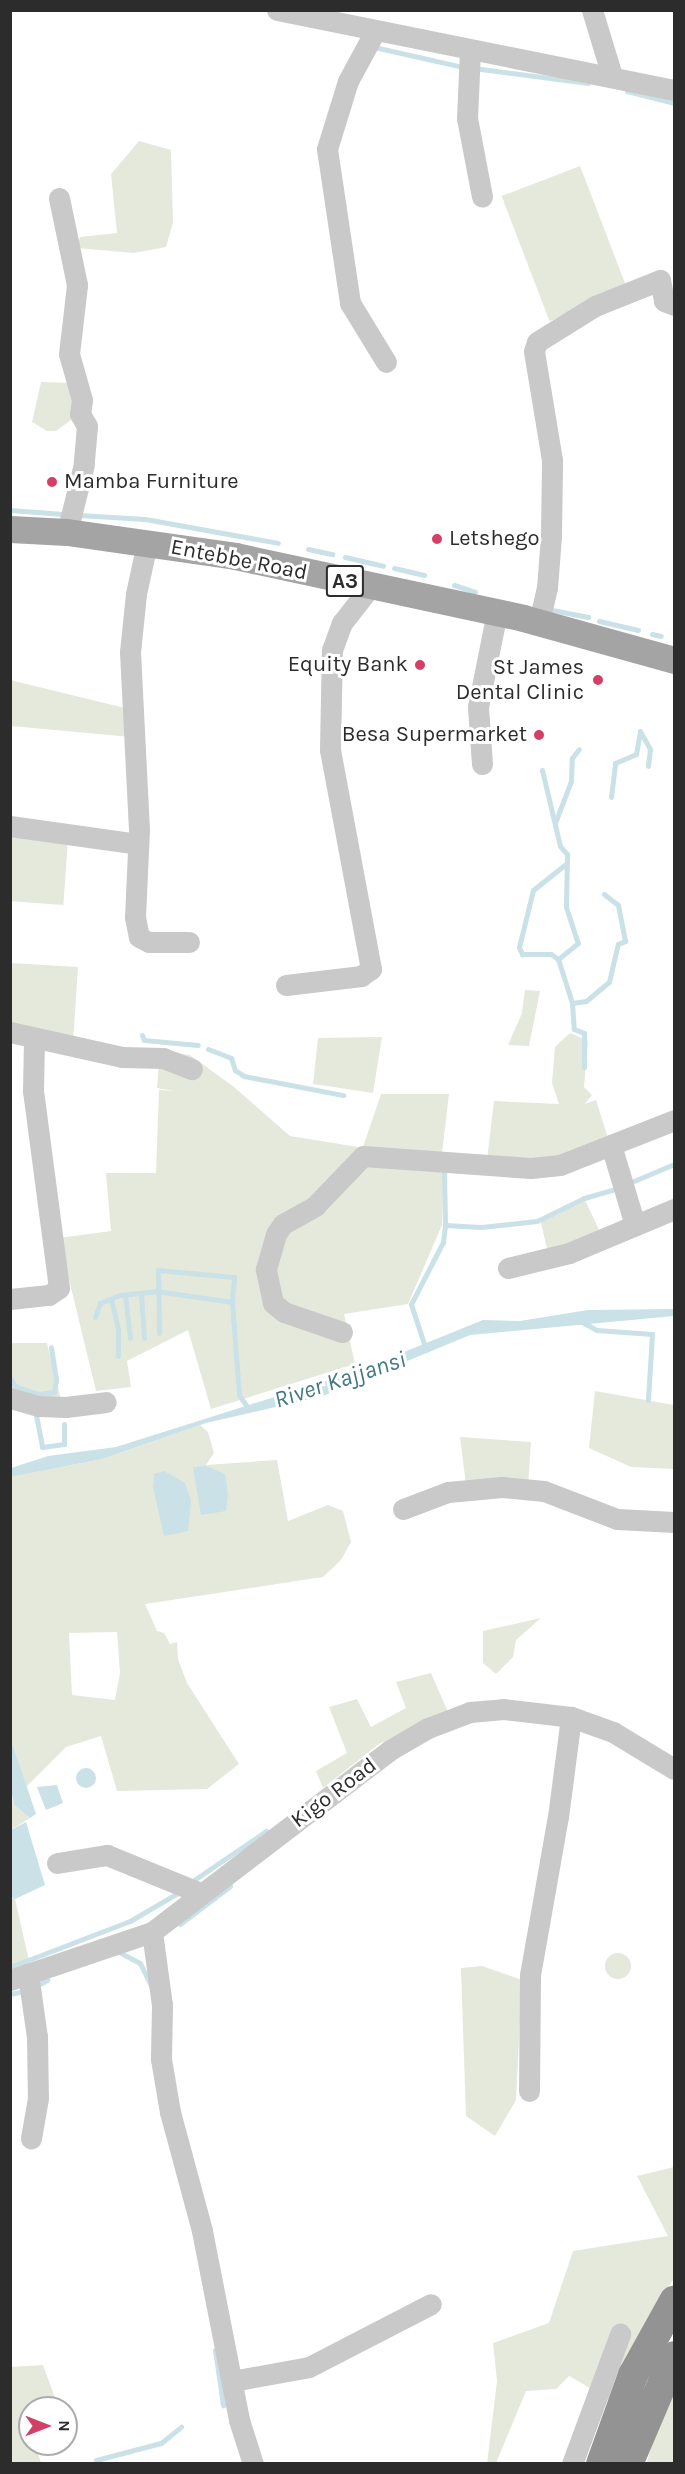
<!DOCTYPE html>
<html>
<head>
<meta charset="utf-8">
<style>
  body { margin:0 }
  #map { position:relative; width:685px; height:2474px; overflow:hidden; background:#fff; font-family:Karla,sans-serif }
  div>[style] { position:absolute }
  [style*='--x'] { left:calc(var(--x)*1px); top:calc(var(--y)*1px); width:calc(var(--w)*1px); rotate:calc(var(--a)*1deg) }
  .green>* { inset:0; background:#e5e9db; transform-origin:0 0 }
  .round { border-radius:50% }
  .water>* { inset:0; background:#c9e1e7 }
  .stream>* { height:5px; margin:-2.5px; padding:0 2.5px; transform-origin:2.5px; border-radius:2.5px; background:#c9e1e7 }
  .minor>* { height:21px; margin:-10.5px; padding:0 10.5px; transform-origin:10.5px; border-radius:10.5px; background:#c9c9c9 }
  .major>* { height:27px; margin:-13.5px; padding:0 13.5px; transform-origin:13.5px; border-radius:13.5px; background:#a4a4a4 }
  .highway>* { height:30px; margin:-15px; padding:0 15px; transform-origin:15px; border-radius:15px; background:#939393 }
  .dots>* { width:16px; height:16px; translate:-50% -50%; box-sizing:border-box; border:3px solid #fff; border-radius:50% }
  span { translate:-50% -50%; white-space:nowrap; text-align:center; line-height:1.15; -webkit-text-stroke:6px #fff; paint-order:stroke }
  .shield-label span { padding:2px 4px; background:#fff; border:2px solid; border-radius:4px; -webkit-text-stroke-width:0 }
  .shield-label { font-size:21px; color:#2c2c2c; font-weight:700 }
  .poi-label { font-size:22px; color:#2c2c2c }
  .left { translate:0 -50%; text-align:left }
  .right { translate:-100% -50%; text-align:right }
  .street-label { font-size:22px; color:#2c2c2c }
  .water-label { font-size:24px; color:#437885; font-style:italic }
  .frame { position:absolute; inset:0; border:12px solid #2c2c2c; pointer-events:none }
  .north { position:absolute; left:18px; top:2396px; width:60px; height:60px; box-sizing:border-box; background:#fff; border:2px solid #ababab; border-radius:50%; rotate:90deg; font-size:16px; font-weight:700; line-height:24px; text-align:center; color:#2c2c2c }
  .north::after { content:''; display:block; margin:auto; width:21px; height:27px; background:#d33f66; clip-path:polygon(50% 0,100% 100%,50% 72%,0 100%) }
</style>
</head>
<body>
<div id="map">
  <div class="green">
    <div style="clip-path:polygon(139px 141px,171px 150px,173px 223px,166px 247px,134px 253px,77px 248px,80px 237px,117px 233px,111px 174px)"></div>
    <div style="left:580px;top:166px;width:134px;height:84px;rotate:69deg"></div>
    <div style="clip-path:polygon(41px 382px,73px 383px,77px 407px,71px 420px,56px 431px,47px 431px,32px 422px)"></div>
    <div style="clip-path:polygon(10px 680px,125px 708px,131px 737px,11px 726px)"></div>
    <div style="left:10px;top:837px;width:58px;height:64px;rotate:4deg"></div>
    <div style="clip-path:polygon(10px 963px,78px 967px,73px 1043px,11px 1025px)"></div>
    <div style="clip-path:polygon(525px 990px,540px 991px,529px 1046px,508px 1045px,522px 1013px)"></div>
    <div style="clip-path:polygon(570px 1033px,588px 1041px,584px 1087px,592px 1095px,585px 1104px,596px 1100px,609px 1141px,555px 1161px,487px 1160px,494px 1101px,559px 1104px,552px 1083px,555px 1047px)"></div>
    <div style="clip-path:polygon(382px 1037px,373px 1093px,313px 1084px,318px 1038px)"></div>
    <div style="clip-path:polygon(160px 1051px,190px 1055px,234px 1087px,290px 1136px,358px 1147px,311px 1204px,281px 1217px,272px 1283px,285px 1228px,362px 1164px,444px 1164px,442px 1225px,408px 1304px,344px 1314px,355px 1364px,211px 1409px,188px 1330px,127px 1361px,131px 1387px,96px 1391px,59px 1238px,111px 1231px,106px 1173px,156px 1173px,159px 1090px,174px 1091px,157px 1088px)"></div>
    <div style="clip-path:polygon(381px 1094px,449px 1094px,442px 1153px,363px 1147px)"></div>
    <div style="clip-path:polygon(585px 1200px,601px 1234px,549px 1257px,540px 1219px)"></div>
    <div style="clip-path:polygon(10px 1343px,47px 1343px,62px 1404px,11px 1394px)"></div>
    <div style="clip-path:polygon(595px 1391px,674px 1405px,674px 1469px,631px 1467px,589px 1448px)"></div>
    <div style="clip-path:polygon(evenodd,200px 1425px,208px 1432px,214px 1453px,206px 1465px,277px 1460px,288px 1521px,328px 1505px,343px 1511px,351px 1542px,341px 1560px,323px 1577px,145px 1604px,157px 1631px,164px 1633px,170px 1644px,177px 1642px,178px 1659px,187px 1683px,239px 1764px,207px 1789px,117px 1791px,101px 1736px,66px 1747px,26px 1787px,11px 1740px,10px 1477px,102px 1459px,200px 1425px,117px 1632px,120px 1673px,115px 1700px,72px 1695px,69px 1633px,117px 1632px)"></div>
    <div style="clip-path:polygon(460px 1437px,531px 1442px,528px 1486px,466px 1485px)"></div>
    <div style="clip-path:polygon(541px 1618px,516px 1640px,513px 1657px,496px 1674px,483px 1663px,483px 1631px)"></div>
    <div style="clip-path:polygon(431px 1673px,448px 1712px,379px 1744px,323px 1788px,316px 1771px,347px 1753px,329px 1707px,357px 1699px,371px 1727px,406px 1708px,396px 1682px)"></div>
    <div style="clip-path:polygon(10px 1790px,14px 1805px,30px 1818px,11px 1830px)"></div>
    <div style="clip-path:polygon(11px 1896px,15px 1899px,30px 1965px,11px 1971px)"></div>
    <div class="round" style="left:605px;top:1953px;width:26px;height:26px"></div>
    <div style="clip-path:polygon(482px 1966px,522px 1980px,516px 2100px,495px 2136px,466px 2116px,461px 1968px)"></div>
    <div style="clip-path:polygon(674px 2167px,674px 2278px,632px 2348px,611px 2400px,569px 2376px,556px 2389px,526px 2391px,496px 2463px,487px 2464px,497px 2381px,493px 2343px,549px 2323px,573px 2251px,668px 2236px,637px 2176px)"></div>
    <div style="clip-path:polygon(43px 2365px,57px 2403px,48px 2408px,30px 2408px,30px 2444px,35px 2444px,41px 2463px,11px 2463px,11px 2367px)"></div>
    <div style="clip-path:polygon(674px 2394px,674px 2462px,646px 2464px,658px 2427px)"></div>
  </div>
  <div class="water">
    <div style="clip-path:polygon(674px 1309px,674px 1316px,470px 1335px,323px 1396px,206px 1423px,102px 1459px,11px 1477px,11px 1468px,48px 1456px,116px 1447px,357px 1371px,483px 1320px,520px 1321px,588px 1310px)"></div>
    <div style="clip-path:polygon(206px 1466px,225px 1474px,228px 1494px,226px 1511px,201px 1515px,193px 1467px)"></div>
    <div style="clip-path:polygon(164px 1471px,185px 1483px,191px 1501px,188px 1531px,164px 1536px,153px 1488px,154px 1474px)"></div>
    <div style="clip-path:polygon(11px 1740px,36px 1814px,30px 1818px,14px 1805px,11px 1790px)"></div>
    <div class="round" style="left:76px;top:1768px;width:20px;height:20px"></div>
    <div style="clip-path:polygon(57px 1785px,63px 1803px,46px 1810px,37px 1787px)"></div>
    <div style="clip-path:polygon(26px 1822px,45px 1885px,15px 1899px,11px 1896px,11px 1830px)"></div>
  </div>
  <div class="stream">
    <div style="--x:374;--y:47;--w:86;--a:12.7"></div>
    <div style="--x:473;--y:68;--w:116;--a:7.4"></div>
    <div style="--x:627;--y:91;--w:49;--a:14.3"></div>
    <div style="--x:10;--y:510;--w:53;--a:4.3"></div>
    <div style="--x:79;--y:515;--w:66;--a:3.5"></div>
    <div style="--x:145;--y:519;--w:135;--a:10.2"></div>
    <div style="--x:308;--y:549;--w:25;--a:12"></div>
    <div style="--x:345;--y:557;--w:39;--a:13"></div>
    <div style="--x:394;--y:568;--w:31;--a:13"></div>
    <div style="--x:454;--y:585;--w:22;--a:18"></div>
    <div style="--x:552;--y:610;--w:37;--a:11"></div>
    <div style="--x:599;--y:621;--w:40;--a:13"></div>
    <div style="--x:652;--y:634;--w:9;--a:13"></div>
    <div style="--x:542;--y:770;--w:78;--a:76.7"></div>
    <div style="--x:560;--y:846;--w:11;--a:49"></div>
    <div style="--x:567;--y:854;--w:53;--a:91.1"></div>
    <div style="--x:566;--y:907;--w:38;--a:72"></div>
    <div style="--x:578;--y:943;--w:26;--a:141"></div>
    <div style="--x:611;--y:797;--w:34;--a:-83"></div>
    <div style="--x:615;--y:763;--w:23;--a:-23"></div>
    <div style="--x:636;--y:754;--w:23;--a:-80"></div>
    <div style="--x:640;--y:731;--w:21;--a:61"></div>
    <div style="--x:650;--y:749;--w:17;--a:97"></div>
    <div style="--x:555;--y:823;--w:45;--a:-69.1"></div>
    <div style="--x:571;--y:781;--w:23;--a:-88"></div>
    <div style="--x:572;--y:758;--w:11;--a:-52"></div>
    <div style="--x:567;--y:863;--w:43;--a:141.5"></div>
    <div style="--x:533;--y:890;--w:59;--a:103.8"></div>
    <div style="--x:519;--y:947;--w:8;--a:67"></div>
    <div style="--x:522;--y:954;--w:29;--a:0"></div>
    <div style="--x:551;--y:954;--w:9;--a:36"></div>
    <div style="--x:558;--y:959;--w:46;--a:72.3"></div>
    <div style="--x:572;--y:1003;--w:26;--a:86"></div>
    <div style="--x:574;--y:1029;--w:11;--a:22"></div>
    <div style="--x:584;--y:1033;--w:34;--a:90"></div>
    <div style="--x:572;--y:1003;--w:14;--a:-8"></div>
    <div style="--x:586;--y:1001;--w:30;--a:-40"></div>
    <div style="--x:609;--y:982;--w:39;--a:-77"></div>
    <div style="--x:618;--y:944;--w:8;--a:-23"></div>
    <div style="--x:625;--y:941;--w:37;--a:-101"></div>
    <div style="--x:618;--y:905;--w:18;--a:-142"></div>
    <div style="--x:142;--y:1035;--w:5;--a:68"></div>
    <div style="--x:144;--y:1040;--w:54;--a:5.3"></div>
    <div style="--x:208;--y:1049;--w:25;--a:21"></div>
    <div style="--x:231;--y:1058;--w:13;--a:72"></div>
    <div style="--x:235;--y:1070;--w:11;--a:34"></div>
    <div style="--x:244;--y:1076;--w:101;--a:10.9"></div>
    <div style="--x:629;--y:1183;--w:49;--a:-22.9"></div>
    <div style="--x:445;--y:1225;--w:56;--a:-91"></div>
    <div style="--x:444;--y:1169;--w:4;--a:0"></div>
    <div style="--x:141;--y:1294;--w:44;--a:86.1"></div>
    <div style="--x:125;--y:1295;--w:43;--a:83.4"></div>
    <div style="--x:111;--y:1299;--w:32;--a:77"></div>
    <div style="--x:118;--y:1330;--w:26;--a:90"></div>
    <div style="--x:95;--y:1317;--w:15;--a:-70"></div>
    <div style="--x:100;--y:1303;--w:22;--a:-22"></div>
    <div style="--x:120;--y:1295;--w:36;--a:-6"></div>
    <div style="--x:156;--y:1291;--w:77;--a:8.2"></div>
    <div style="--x:232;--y:1302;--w:93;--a:85.7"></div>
    <div style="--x:239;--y:1395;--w:16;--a:55"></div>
    <div style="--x:580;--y:1321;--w:19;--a:28"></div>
    <div style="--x:597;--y:1330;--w:55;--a:4.2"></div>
    <div style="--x:652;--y:1334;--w:66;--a:93.5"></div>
    <div style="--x:159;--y:1333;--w:63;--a:-90.9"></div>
    <div style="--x:158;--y:1270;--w:76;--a:5.3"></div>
    <div style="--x:234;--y:1277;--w:25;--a:95"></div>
    <div style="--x:426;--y:1350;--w:48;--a:-108.1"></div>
    <div style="--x:411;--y:1304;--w:70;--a:-62.7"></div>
    <div style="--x:443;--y:1242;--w:17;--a:-83"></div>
    <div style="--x:445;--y:1225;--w:36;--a:3"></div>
    <div style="--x:481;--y:1227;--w:56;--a:-6.1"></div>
    <div style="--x:537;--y:1221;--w:52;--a:-26.1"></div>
    <div style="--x:584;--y:1198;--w:35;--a:-16"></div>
    <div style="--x:10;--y:1378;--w:9;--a:58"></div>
    <div style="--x:15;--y:1386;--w:24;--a:19"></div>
    <div style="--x:38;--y:1394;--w:16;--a:-7"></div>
    <div style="--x:54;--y:1392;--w:13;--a:-81"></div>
    <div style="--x:56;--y:1379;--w:32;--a:-99"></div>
    <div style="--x:35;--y:1410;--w:38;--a:79"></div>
    <div style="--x:42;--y:1447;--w:22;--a:-8"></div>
    <div style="--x:64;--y:1444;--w:20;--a:-90"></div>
    <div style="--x:191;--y:1882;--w:91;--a:-34.2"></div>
    <div style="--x:180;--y:1924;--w:63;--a:-37.2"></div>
    <div style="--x:119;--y:1952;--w:24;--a:28"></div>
    <div style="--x:140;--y:1963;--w:25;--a:64"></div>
    <div style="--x:10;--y:1967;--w:129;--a:-21"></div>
    <div style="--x:130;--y:1921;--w:53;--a:-30.4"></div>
    <div style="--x:36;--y:1986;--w:13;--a:-29"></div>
    <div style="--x:10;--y:1994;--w:14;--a:-12"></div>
    <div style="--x:215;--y:2350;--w:56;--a:81.7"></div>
    <div style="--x:96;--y:2460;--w:67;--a:-14.7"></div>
    <div style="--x:161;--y:2443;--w:26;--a:-39"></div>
  </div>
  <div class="minor">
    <div style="--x:277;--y:10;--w:405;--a:11.4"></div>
    <div style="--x:592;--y:10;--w:69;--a:73.1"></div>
    <div style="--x:374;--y:33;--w:55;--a:118.4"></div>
    <div style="--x:348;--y:81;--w:71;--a:107.2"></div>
    <div style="--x:327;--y:149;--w:156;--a:81.5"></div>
    <div style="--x:350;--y:303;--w:69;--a:58.6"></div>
    <div style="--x:470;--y:50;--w:68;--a:92.5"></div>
    <div style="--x:467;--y:118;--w:80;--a:79.2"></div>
    <div style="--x:59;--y:198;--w:89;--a:78.3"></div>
    <div style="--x:77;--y:285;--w:69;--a:96.6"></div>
    <div style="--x:69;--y:354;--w:48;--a:74.2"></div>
    <div style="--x:82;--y:400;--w:14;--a:98"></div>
    <div style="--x:80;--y:414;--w:14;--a:60"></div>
    <div style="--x:87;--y:426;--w:38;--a:95"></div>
    <div style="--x:84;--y:464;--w:70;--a:104"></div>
    <div style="--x:147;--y:543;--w:52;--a:102.2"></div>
    <div style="--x:136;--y:594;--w:58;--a:95.9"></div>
    <div style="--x:130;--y:652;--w:177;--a:87.1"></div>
    <div style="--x:139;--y:829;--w:88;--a:92.6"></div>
    <div style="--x:135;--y:917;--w:20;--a:79"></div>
    <div style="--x:139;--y:937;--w:11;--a:27"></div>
    <div style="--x:149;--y:942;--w:40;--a:0"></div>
    <div style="--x:539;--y:622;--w:35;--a:-77"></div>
    <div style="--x:547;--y:588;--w:52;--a:-85.6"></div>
    <div style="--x:551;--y:536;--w:76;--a:-89.2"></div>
    <div style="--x:552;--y:460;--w:110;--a:-99.4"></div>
    <div style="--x:534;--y:351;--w:9;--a:-72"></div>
    <div style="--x:537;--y:342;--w:68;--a:-31.8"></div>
    <div style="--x:595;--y:306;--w:70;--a:-21.8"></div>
    <div style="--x:660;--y:280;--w:21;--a:79"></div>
    <div style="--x:664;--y:301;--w:11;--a:22"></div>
    <div style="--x:482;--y:764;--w:57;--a:-94"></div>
    <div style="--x:478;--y:707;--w:97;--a:-78.7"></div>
    <div style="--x:10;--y:826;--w:129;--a:8"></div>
    <div style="--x:286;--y:985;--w:76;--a:-6.8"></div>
    <div style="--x:361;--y:976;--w:12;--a:-35"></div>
    <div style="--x:371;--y:969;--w:223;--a:-100.6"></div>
    <div style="--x:330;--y:750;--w:100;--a:-88.9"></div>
    <div style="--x:332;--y:650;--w:29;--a:-70"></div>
    <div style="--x:342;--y:623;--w:46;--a:-52.1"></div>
    <div style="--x:10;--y:1032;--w:115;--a:12.6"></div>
    <div style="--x:122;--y:1057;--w:41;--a:1.4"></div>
    <div style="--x:163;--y:1058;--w:31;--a:21"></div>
    <div style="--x:611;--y:1145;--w:84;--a:73.3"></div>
    <div style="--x:508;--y:1268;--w:63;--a:-13.8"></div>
    <div style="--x:569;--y:1253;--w:114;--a:-22.7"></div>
    <div style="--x:10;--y:1299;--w:39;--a:-6"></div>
    <div style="--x:49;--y:1295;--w:12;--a:-35"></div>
    <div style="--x:59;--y:1288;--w:199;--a:-97.5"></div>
    <div style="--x:33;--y:1091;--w:52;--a:-88.9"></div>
    <div style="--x:342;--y:1332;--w:61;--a:-161"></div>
    <div style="--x:284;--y:1312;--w:14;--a:-141"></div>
    <div style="--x:273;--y:1303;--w:35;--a:-102"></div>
    <div style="--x:266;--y:1269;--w:36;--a:-74"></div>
    <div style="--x:276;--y:1234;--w:12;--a:-55"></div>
    <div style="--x:283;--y:1224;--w:37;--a:-29"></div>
    <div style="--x:315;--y:1206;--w:69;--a:-46.2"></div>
    <div style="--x:363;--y:1156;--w:168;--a:4.1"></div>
    <div style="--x:531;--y:1168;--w:29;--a:-6"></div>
    <div style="--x:560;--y:1165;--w:123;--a:-21.5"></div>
    <div style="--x:10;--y:1398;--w:29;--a:16"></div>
    <div style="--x:38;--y:1406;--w:28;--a:2"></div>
    <div style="--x:66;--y:1407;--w:40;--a:-7.1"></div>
    <div style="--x:403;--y:1509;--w:48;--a:-20.7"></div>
    <div style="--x:448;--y:1492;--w:54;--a:-5.3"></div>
    <div style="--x:502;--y:1487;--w:42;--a:5.4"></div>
    <div style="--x:544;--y:1491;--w:78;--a:21"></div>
    <div style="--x:617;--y:1519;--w:57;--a:3"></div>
    <div style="--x:57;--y:1863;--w:51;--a:-9.1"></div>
    <div style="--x:107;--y:1855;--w:100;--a:22.2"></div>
    <div style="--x:152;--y:1932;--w:74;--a:82.2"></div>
    <div style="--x:162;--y:2005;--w:54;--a:91.1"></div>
    <div style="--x:161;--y:2059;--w:54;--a:80.4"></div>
    <div style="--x:170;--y:2112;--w:123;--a:74.9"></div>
    <div style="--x:202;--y:2231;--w:193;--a:78.9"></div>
    <div style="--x:239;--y:2420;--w:46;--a:72.3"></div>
    <div style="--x:28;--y:1974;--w:64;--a:81.9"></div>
    <div style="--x:37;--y:2037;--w:61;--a:89.1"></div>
    <div style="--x:38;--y:2098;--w:41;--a:99.9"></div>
    <div style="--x:10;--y:1980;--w:150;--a:-18.7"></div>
    <div style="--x:152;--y:1932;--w:300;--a:-37.4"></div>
    <div style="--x:390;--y:1750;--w:44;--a:-30.1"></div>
    <div style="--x:428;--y:1728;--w:45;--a:-20.9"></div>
    <div style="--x:470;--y:1712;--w:33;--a:-5"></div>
    <div style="--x:503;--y:1709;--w:68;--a:6.7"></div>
    <div style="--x:571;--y:1717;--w:45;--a:19.7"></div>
    <div style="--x:613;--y:1732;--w:71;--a:31.2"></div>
    <div style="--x:529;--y:2091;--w:116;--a:-89.5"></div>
    <div style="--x:530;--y:1975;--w:160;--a:-80"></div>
    <div style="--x:558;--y:1817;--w:101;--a:-82.6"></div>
    <div style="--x:232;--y:2381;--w:78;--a:-10.3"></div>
    <div style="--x:309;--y:2367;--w:137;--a:-27.3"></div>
    <div style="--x:572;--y:2464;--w:139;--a:-69.7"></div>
  </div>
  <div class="major">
    <div style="--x:10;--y:529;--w:57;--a:3"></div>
    <div style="--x:67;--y:532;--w:170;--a:8.1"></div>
    <div style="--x:235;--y:556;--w:295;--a:12.1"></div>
    <div style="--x:523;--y:618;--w:157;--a:15.5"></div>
  </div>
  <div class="highway">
    <div style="--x:601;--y:2464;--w:95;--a:-70.2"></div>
    <div style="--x:633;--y:2375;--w:85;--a:-61"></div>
    <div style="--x:628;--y:2464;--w:117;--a:-66.9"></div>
  </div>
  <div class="dots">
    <div style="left:52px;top:482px;background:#d33f66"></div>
    <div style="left:437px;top:539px;background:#d33f66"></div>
    <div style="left:420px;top:665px;background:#d33f66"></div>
    <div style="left:598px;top:680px;background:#d33f66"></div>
    <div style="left:539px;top:735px;background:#d33f66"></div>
  </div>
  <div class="shield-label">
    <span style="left:345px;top:581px">A3</span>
  </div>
  <div class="poi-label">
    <span class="left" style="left:64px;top:482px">Mamba Furniture</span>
    <span class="left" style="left:449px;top:539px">Letshego</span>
    <span class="right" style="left:408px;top:665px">Equity Bank</span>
    <span class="right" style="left:584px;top:680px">St James<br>Dental Clinic</span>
    <span class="right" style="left:527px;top:735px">Besa Supermarket</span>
  </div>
  <div class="street-label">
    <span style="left:239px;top:560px;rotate:11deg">Entebbe Road</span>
    <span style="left:334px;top:1793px;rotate:-37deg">Kigo Road</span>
  </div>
  <div class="water-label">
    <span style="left:340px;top:1380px;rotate:-18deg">River Kajjansi</span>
  </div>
  <div class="frame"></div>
  <div class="north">N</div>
</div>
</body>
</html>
